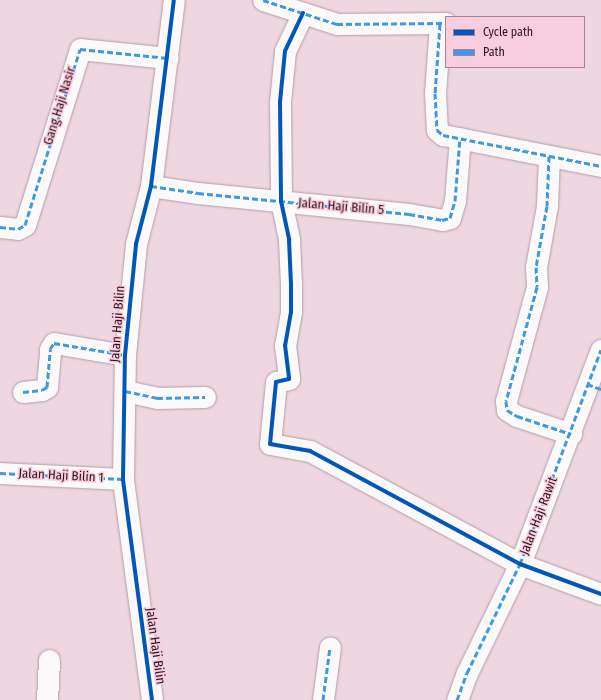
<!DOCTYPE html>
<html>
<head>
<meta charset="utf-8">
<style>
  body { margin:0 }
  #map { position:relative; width:601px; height:700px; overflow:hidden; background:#eed7e0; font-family:"Fira Sans Condensed",sans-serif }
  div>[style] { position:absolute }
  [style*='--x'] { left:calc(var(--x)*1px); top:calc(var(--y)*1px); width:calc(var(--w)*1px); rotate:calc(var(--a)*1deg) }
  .roads { filter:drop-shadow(0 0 1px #b49da6) drop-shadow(0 0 1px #b49da6) }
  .minor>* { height:21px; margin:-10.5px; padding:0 10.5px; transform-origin:10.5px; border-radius:10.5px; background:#fcf9fa }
  .quiet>* { height:3px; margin-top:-1.5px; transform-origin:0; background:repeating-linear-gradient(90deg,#3d9ae0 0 6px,transparent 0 9px) }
  .cycleway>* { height:4px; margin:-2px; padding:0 2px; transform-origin:2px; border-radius:2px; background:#0057b8 }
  span { translate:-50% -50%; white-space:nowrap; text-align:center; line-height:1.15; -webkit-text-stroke:3px #f8cddd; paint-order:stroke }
  .street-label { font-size:13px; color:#2d141f }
  .legend { position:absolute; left:445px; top:16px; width:140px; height:52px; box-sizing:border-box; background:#f8cddd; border:1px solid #a78391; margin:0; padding:5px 7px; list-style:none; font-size:12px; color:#2d141f }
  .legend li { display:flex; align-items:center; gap:8px; height:20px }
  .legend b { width:20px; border:1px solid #a78391 }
</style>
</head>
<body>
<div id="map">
  <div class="roads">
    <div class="minor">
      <div style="--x:263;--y:0;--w:78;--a:18"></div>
      <div style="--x:337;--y:24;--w:109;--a:-0.5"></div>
      <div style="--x:303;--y:13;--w:42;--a:115.3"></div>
      <div style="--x:285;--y:51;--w:51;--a:95.6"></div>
      <div style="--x:280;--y:102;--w:99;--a:89.4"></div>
      <div style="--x:281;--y:201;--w:40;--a:78"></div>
      <div style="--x:289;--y:240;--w:44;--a:87.4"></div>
      <div style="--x:291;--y:284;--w:28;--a:90"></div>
      <div style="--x:291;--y:312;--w:34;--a:100"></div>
      <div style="--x:285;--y:345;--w:34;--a:83"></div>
      <div style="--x:289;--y:379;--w:13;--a:167"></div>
      <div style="--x:276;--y:382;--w:62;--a:95.5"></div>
      <div style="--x:270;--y:444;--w:41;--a:9.9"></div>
      <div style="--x:310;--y:451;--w:238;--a:28.3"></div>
      <div style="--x:520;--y:564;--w:86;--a:20.3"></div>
      <div style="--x:440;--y:24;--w:69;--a:94.1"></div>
      <div style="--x:435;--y:93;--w:37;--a:87"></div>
      <div style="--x:437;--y:130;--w:8;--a:40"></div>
      <div style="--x:443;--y:135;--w:161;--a:11.1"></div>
      <div style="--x:549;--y:156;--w:50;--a:92.3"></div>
      <div style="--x:547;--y:206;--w:62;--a:100.2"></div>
      <div style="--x:536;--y:267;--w:20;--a:87"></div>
      <div style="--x:537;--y:287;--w:118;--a:105.2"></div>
      <div style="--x:506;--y:401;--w:9;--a:84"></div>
      <div style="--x:507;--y:410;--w:12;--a:31"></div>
      <div style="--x:517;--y:416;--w:57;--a:18.4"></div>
      <div style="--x:151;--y:186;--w:48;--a:8.5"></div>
      <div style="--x:198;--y:193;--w:212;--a:5.7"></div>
      <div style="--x:409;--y:214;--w:34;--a:10"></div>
      <div style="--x:442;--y:220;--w:8;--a:-14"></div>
      <div style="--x:450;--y:218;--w:18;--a:-74"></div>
      <div style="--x:455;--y:201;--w:63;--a:-85.5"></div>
      <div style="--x:0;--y:227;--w:18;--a:6"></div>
      <div style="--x:18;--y:229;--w:8;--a:-30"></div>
      <div style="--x:25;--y:225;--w:184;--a:-72.6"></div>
      <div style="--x:80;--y:49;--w:88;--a:5.8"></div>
      <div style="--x:125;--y:391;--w:33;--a:12"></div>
      <div style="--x:157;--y:398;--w:48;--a:-1.2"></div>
      <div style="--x:23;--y:392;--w:19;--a:-6"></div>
      <div style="--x:42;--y:390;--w:6;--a:-31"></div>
      <div style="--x:47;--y:387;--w:38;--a:-85"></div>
      <div style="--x:50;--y:349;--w:7;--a:-56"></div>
      <div style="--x:54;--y:343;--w:72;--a:9.6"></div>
      <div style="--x:0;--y:473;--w:123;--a:2.8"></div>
      <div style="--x:47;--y:700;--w:40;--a:-87.1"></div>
      <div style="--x:152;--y:700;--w:223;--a:-97.5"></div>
      <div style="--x:123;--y:479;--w:124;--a:-89.1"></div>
      <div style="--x:125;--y:355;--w:112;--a:-84.3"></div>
      <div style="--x:136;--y:244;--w:60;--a:-75.5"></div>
      <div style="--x:151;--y:186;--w:187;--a:-83"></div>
      <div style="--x:323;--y:700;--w:53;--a:-82.5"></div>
      <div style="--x:457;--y:700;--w:29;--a:-70"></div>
      <div style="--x:467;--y:673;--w:121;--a:-64.1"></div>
      <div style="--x:520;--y:564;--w:229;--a:-69.3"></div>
    </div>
  </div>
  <div class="quiet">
    <div style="--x:263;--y:0;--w:78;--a:18"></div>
    <div style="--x:337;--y:24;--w:109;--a:-0.5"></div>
    <div style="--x:440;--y:24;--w:69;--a:94.1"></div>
    <div style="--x:435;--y:93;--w:37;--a:87"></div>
    <div style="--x:437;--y:130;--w:8;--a:40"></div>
    <div style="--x:443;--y:135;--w:161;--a:11.1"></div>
    <div style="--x:549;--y:156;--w:50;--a:92.3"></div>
    <div style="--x:547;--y:206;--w:62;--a:100.2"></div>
    <div style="--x:536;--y:267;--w:20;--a:87"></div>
    <div style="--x:537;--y:287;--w:118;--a:105.2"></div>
    <div style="--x:506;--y:401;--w:9;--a:84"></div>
    <div style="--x:507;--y:410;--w:12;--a:31"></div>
    <div style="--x:517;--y:416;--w:57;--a:18.4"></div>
    <div style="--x:151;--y:186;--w:48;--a:8.5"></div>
    <div style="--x:198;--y:193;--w:212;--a:5.7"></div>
    <div style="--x:409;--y:214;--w:34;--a:10"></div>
    <div style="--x:442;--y:220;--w:8;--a:-14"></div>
    <div style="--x:450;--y:218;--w:18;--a:-74"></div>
    <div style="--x:455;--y:201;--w:63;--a:-85.5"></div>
    <div style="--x:0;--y:227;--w:18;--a:6"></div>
    <div style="--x:18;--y:229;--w:8;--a:-30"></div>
    <div style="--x:25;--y:225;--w:184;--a:-72.6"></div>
    <div style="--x:80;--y:49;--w:88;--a:5.8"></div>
    <div style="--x:587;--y:384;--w:15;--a:20"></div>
    <div style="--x:125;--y:391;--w:33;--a:12"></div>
    <div style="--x:157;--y:398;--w:48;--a:-1.2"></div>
    <div style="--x:23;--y:392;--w:19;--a:-6"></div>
    <div style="--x:42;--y:390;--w:6;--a:-31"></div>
    <div style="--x:47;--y:387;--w:38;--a:-85"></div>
    <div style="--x:50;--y:349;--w:7;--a:-56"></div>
    <div style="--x:54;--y:343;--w:72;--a:9.6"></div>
    <div style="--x:0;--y:473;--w:123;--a:2.8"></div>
    <div style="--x:323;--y:700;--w:53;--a:-82.5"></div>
    <div style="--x:457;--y:700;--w:29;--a:-70"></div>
    <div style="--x:467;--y:673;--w:121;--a:-64.1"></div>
    <div style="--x:520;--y:564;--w:229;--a:-69.3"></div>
  </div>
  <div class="cycleway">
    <div style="--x:303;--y:13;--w:42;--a:115.3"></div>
    <div style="--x:285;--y:51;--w:51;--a:95.6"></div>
    <div style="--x:280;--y:102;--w:99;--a:89.4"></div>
    <div style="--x:281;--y:201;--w:40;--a:78"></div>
    <div style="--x:289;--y:240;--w:44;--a:87.4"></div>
    <div style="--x:291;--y:284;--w:28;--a:90"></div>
    <div style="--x:291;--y:312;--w:34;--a:100"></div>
    <div style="--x:285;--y:345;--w:34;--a:83"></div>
    <div style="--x:289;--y:379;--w:13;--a:167"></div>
    <div style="--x:276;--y:382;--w:62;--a:95.5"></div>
    <div style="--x:270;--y:444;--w:41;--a:9.9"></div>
    <div style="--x:310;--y:451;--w:238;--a:28.3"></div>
    <div style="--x:520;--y:564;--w:86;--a:20.3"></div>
    <div style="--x:152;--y:700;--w:223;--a:-97.5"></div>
    <div style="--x:123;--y:479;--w:124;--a:-89.1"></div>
    <div style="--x:125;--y:355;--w:112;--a:-84.3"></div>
    <div style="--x:136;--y:244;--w:60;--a:-75.5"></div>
    <div style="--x:151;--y:186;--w:187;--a:-83"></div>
  </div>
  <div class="street-label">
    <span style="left:60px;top:106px;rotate:-73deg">Gang Haji Nasir</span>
    <span style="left:341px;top:207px;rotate:5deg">Jalan Haji Bilin 5</span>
    <span style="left:118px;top:324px;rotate:-86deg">Jalan Haji Bilin</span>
    <span style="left:61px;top:476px;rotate:3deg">Jalan Haji Bilin 1</span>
    <span style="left:539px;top:516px;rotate:-69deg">Jalan Haji Rawit</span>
    <span style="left:155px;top:646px;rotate:82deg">Jalan Haji Bilin</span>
  </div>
  <ul class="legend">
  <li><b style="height:5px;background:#0057b8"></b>Cycle path</li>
  <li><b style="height:5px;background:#3d9ae0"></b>Path</li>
  </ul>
</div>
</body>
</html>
